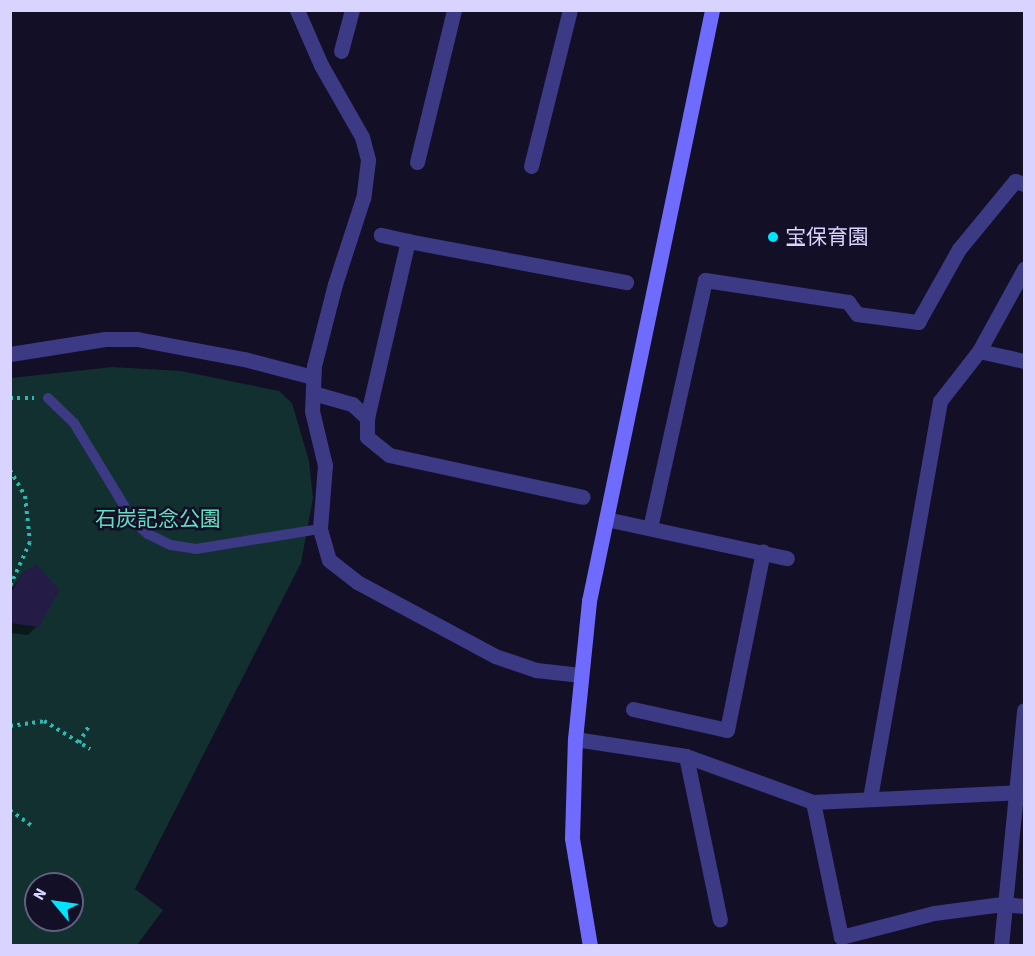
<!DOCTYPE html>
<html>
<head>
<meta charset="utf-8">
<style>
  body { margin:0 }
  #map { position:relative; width:1035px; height:956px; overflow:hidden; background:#130f26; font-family:"Source Sans 3","Noto Sans JP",sans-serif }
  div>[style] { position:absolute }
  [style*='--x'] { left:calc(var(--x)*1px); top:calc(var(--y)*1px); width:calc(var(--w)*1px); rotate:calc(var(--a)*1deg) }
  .green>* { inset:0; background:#12302f }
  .shadow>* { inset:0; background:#0007 }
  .building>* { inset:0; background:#241b47 }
  .path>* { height:4px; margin-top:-2px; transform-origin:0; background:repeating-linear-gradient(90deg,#2fb8b0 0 3px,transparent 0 7.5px) }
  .lane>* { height:10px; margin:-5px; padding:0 5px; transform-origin:5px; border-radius:5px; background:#3d3a85 }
  .street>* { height:15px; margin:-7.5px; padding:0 7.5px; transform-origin:7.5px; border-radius:7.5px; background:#3d3a85 }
  .secondary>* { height:15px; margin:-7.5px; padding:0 7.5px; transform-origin:7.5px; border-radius:7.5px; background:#6f6bff }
  .dots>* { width:16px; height:16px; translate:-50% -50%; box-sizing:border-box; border:3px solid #130f26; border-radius:50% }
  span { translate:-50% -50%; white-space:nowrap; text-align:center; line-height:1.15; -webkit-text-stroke:5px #130f26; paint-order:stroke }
  .poi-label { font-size:21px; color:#d9d4ff }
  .left { translate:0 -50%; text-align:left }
  .park-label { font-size:21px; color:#5fe0c0 }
  .frame { position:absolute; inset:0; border:12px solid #d9d4ff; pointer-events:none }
  .north { position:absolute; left:24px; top:872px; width:60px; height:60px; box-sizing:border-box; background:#130f26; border:2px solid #625e7d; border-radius:50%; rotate:299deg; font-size:16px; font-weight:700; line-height:24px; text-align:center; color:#d9d4ff }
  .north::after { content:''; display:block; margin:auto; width:21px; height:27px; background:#00e5ff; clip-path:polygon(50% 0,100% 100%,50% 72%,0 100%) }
</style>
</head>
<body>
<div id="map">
  <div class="green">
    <div style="clip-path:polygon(evenodd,113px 367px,181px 371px,279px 391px,292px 403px,309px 461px,313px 498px,301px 563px,135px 889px,163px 910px,137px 945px,11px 946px,11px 378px,113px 367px,36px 884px,72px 884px,72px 920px,36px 920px,36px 884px)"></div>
  </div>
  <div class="shadow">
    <div style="clip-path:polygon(25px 572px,37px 626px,28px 635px,10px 633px,10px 590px)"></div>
  </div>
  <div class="building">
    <div style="clip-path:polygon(37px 565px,59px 590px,39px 627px,10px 623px,10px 594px,24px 571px)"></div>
  </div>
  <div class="path">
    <div style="--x:10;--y:398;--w:24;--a:0"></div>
    <div style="--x:10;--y:470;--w:30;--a:60"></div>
    <div style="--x:25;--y:496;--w:46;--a:83.8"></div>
    <div style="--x:30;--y:542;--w:48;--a:114.4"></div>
    <div style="--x:10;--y:726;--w:34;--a:-8"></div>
    <div style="--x:44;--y:721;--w:54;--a:31.3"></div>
    <div style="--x:79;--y:743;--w:22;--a:-60"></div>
    <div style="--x:10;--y:810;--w:27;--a:36"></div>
  </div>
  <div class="lane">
    <div style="--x:48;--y:398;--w:36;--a:44"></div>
    <div style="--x:74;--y:423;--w:116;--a:58.8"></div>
    <div style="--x:134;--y:522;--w:18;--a:41"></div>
    <div style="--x:148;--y:534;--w:25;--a:26"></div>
    <div style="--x:171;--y:545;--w:25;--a:9"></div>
    <div style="--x:196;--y:549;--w:126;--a:-9.2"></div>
  </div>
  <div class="street">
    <div style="--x:297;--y:10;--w:60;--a:66.4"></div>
    <div style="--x:321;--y:65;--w:83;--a:60.3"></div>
    <div style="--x:362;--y:137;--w:24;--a:75"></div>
    <div style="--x:368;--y:160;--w:38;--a:97"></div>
    <div style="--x:363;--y:198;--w:90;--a:108"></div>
    <div style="--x:335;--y:284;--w:85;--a:104.4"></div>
    <div style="--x:314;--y:366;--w:45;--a:92.5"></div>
    <div style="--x:312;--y:411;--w:56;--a:76.5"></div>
    <div style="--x:325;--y:465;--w:64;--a:94.5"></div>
    <div style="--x:320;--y:529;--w:32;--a:74"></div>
    <div style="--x:329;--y:560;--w:36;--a:38"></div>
    <div style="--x:357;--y:582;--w:157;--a:28.2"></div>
    <div style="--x:495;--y:656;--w:43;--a:18.9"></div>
    <div style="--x:536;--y:670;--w:45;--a:6.3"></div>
    <div style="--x:341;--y:51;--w:42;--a:-75"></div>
    <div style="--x:417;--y:162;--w:156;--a:-76.3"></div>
    <div style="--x:531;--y:166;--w:161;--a:-76"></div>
    <div style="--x:408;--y:241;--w:222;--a:10.7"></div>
    <div style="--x:979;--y:351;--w:94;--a:-61.2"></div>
    <div style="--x:10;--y:354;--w:96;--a:-9"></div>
    <div style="--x:105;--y:339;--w:32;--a:0"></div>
    <div style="--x:137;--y:339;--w:109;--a:10.6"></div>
    <div style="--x:244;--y:359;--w:71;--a:14.6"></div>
    <div style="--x:313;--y:393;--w:41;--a:15.8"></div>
    <div style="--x:352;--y:404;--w:21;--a:43"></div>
    <div style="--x:367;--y:418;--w:19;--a:90"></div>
    <div style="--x:367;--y:437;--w:28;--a:39"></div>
    <div style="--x:389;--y:455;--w:198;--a:12.2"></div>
    <div style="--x:367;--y:418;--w:182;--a:-77"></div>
    <div style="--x:408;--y:241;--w:28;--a:-167"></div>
    <div style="--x:606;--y:519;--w:185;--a:12.2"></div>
    <div style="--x:650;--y:528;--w:254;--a:-77.5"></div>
    <div style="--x:705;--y:280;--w:145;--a:8.7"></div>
    <div style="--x:848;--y:302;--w:15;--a:53"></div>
    <div style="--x:857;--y:314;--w:62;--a:7.5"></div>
    <div style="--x:918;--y:322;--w:84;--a:-60.7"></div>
    <div style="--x:959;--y:249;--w:88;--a:-50.5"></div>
    <div style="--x:1015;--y:181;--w:9;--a:18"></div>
    <div style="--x:633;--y:709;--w:96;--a:12.6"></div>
    <div style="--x:727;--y:730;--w:182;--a:-78.6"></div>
    <div style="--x:575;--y:739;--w:112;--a:8.7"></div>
    <div style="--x:686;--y:756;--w:135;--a:19.9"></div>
    <div style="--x:813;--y:802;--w:211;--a:-2.7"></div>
    <div style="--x:686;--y:756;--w:167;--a:78.3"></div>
    <div style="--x:870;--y:798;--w:403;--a:-80"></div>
    <div style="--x:940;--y:401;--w:63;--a:-52"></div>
    <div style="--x:979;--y:351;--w:46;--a:12.5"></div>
    <div style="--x:813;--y:802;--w:138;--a:78.3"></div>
    <div style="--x:841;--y:937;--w:96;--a:-14.5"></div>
    <div style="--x:934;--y:913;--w:69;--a:-7.5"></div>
    <div style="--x:1002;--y:904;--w:22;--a:5"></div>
    <div style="--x:1001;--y:946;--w:237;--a:-84.4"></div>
  </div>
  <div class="secondary">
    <div style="--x:590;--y:946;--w:109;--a:-99.5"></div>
    <div style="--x:572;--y:838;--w:99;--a:-88.3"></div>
    <div style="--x:575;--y:739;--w:139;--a:-84.2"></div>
    <div style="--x:589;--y:601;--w:604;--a:-78.24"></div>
  </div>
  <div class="dots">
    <div style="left:773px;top:237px;background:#00e5ff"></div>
  </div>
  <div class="poi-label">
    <span class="left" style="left:785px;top:237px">宝保育園</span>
  </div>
  <div class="park-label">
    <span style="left:158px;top:519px">石炭記念公園</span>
  </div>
  <div class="frame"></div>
  <div class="north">N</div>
</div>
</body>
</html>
